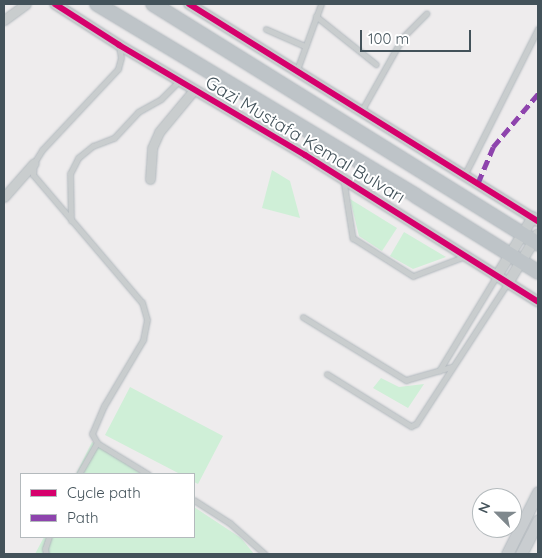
<!DOCTYPE html>
<html>
<head>
<meta charset="utf-8">
<style>
  body { margin:0 }
  #map { position:relative; width:542px; height:558px; overflow:hidden; background:#eeeced; font-family:Quicksand,sans-serif }
  div>[style] { position:absolute }
  [style*='--x'] { left:calc(var(--x)*1px); top:calc(var(--y)*1px); width:calc(var(--w)*1px); rotate:calc(var(--a)*1deg) }
  .green>* { inset:0; background:#cfefd7 }
  .roads { filter:drop-shadow(0 0 1px #b1b8bd) drop-shadow(0 0 1px #b1b8bd) }
  .service>* { height:4.5px; margin:-2.25px; padding:0 2.25px; transform-origin:2.25px; border-radius:2.25px; background:#c9cdce }
  .minor>* { height:9px; margin:-4.5px; padding:0 4.5px; transform-origin:4.5px; border-radius:4.5px; background:#c9cdce }
  .tertiary>* { height:10px; margin:-5px; padding:0 5px; transform-origin:5px; border-radius:5px; background:#c9cdce }
  .secondary>* { height:11px; margin:-5.5px; padding:0 5.5px; transform-origin:5.5px; border-radius:5.5px; background:#c9cdd0 }
  .trunk>* { height:14px; margin:-7px; padding:0 7px; transform-origin:7px; border-radius:7px; background:#bec4c8 }
  .quiet>* { height:5px; margin-top:-2.5px; transform-origin:0; background:repeating-linear-gradient(90deg,#8e44ad 0 10px,transparent 0 15px) }
  .cycleway>* { height:6px; margin:-3px; padding:0 3px; transform-origin:3px; border-radius:3px; background:#d6006c }
  span { translate:-50% -50%; white-space:nowrap; text-align:center; line-height:1.15; -webkit-text-stroke:4px #fff; paint-order:stroke }
  .street-label { font-size:18px; color:#43525a }
  .frame { position:absolute; inset:0; border:5px solid #43525a; pointer-events:none }
  .legend { position:absolute; left:20px; top:473px; width:175px; height:65px; box-sizing:border-box; background:#fff; border:1px solid #b4babd; margin:0; padding:6px 9px; list-style:none; font-size:15px; color:#43525a }
  .legend li { display:flex; align-items:center; gap:10px; height:25px }
  .legend b { width:25px; border:1px solid #b4babd }
  .north { position:absolute; left:472px; top:488px; width:50px; height:50px; box-sizing:border-box; background:#fff; border:1px solid #b4babd; border-radius:50%; rotate:293deg; font-size:14px; font-weight:700; line-height:20px; text-align:center; color:#43525a }
  .north::after { content:''; display:block; margin:auto; width:18px; height:22px; background:#7f888d; clip-path:polygon(50% 0,100% 100%,50% 72%,0 100%) }
  .scale { position:absolute; left:360px; top:30px; width:111px; height:22px; box-sizing:border-box; border:2px solid #43525a; border-top:0; padding-left:6px; font-size:15px; line-height:18px; white-space:nowrap; color:#43525a; -webkit-text-stroke:4px #fff; paint-order:stroke }
</style>
</head>
<body>
<div id="map">
  <div class="green">
    <div style="clip-path:polygon(272px 170px,290px 181px,300px 218px,262px 208px)"></div>
    <div style="clip-path:polygon(350px 199px,397px 228px,382px 251px,359px 236px)"></div>
    <div style="clip-path:polygon(404px 232px,446px 257px,413px 269px,390px 256px)"></div>
    <div style="clip-path:polygon(381px 378px,399px 387px,424px 384px,408px 408px,373px 388px)"></div>
    <div style="clip-path:polygon(130px 387px,223px 436px,198px 484px,194px 482px,194px 474px,180px 474px,105px 435px)"></div>
    <div style="clip-path:polygon(92px 442px,142px 474px,76px 474px)"></div>
    <div style="clip-path:polygon(194px 507px,241px 538px,254px 554px,35px 554px,44px 537px,194px 537px)"></div>
  </div>
  <div class="roads">
    <div class="service">
      <div style="--x:316;--y:16;--w:77;--a:38.7"></div>
      <div style="--x:266;--y:29;--w:43;--a:23.6"></div>
      <div style="--x:297;--y:70;--w:70;--a:-70"></div>
      <div style="--x:362;--y:110;--w:84;--a:-60.7"></div>
      <div style="--x:403;--y:37;--w:33;--a:-45"></div>
      <div style="--x:465;--y:174;--w:162;--a:-63.3"></div>
      <div style="--x:344;--y:181;--w:58;--a:81"></div>
      <div style="--x:353;--y:238;--w:71;--a:32.3"></div>
      <div style="--x:413;--y:276;--w:53;--a:-20.8"></div>
      <div style="--x:71;--y:221;--w:47;--a:-91.2"></div>
      <div style="--x:70;--y:174;--w:18;--a:-63"></div>
      <div style="--x:78;--y:158;--w:19;--a:-39"></div>
      <div style="--x:93;--y:146;--w:22;--a:-21"></div>
      <div style="--x:114;--y:138;--w:35;--a:-47"></div>
      <div style="--x:138;--y:112;--w:26;--a:-29"></div>
      <div style="--x:161;--y:99;--w:25;--a:-45"></div>
      <div style="--x:303;--y:317;--w:121;--a:31.5"></div>
      <div style="--x:406;--y:380;--w:47;--a:-16.1"></div>
      <div style="--x:439;--y:371;--w:110;--a:-58.8"></div>
      <div style="--x:327;--y:374;--w:99;--a:31.8"></div>
      <div style="--x:411;--y:426;--w:5;--a:-22"></div>
      <div style="--x:416;--y:424;--w:167;--a:-57"></div>
      <div style="--x:97;--y:443;--w:60;--a:31.3"></div>
      <div style="--x:79;--y:474;--w:36;--a:-60"></div>
      <div style="--x:97;--y:443;--w:10;--a:-119"></div>
      <div style="--x:92;--y:434;--w:30;--a:-67"></div>
      <div style="--x:104;--y:406;--w:77;--a:-59.4"></div>
      <div style="--x:143;--y:340;--w:20;--a:-79"></div>
      <div style="--x:147;--y:320;--w:18;--a:-106"></div>
      <div style="--x:142;--y:303;--w:168;--a:-130.4"></div>
      <div style="--x:33;--y:175;--w:12;--a:-85"></div>
      <div style="--x:34;--y:163;--w:15;--a:-58"></div>
      <div style="--x:42;--y:150;--w:111;--a:-46.8"></div>
      <div style="--x:118;--y:69;--w:11;--a:-75"></div>
      <div style="--x:121;--y:58;--w:11;--a:-100"></div>
      <div style="--x:194;--y:500;--w:43;--a:32.6"></div>
      <div style="--x:230;--y:523;--w:47;--a:41.5"></div>
      <div style="--x:46;--y:554;--w:5;--a:-101"></div>
      <div style="--x:45;--y:549;--w:13;--a:-72"></div>
    </div>
    <div class="minor">
      <div style="--x:4;--y:20;--w:27;--a:-36"></div>
      <div style="--x:150;--y:179;--w:31;--a:-86"></div>
      <div style="--x:152;--y:148;--w:17;--a:-66"></div>
      <div style="--x:159;--y:132;--w:55;--a:-50.2"></div>
      <div style="--x:4;--y:197;--w:45;--a:-48.6"></div>
    </div>
    <div class="tertiary">
      <div style="--x:55;--y:4;--w:76;--a:32.6"></div>
      <div style="--x:119;--y:45;--w:216;--a:30.6"></div>
      <div style="--x:305;--y:155;--w:275;--a:32.2"></div>
      <div style="--x:189;--y:4;--w:411;--a:31.9"></div>
      <div style="--x:497;--y:276;--w:69;--a:-58.6"></div>
      <div style="--x:508;--y:283;--w:57;--a:-58.5"></div>
    </div>
    <div class="secondary">
      <div style="--x:507;--y:554;--w:69;--a:-63.4"></div>
      <div style="--x:521;--y:554;--w:38;--a:-63"></div>
    </div>
    <div class="trunk">
      <div style="--x:97;--y:4;--w:372;--a:31"></div>
      <div style="--x:416;--y:196;--w:144;--a:31.9"></div>
      <div style="--x:153;--y:4;--w:454;--a:31.9"></div>
    </div>
  </div>
  <div class="quiet">
    <div style="--x:478;--y:183;--w:39;--a:-67"></div>
    <div style="--x:493;--y:147;--w:70;--a:-49.7"></div>
  </div>
  <div class="cycleway">
    <div style="--x:55;--y:4;--w:76;--a:32.6"></div>
    <div style="--x:119;--y:45;--w:216;--a:30.6"></div>
    <div style="--x:305;--y:155;--w:275;--a:32.2"></div>
    <div style="--x:189;--y:4;--w:411;--a:31.9"></div>
  </div>
  <div class="street-label">
    <span style="left:305px;top:140px;rotate:31deg">Gazi Mustafa Kemal Bulvarı</span>
  </div>
  <div class="frame"></div>
  <ul class="legend">
  <li><b style="height:6px;background:#d6006c"></b>Cycle path</li>
  <li><b style="height:6px;background:#8e44ad"></b>Path</li>
  </ul>
  <div class="north">N</div>
  <div class="scale">100 m</div>
</div>
</body>
</html>
